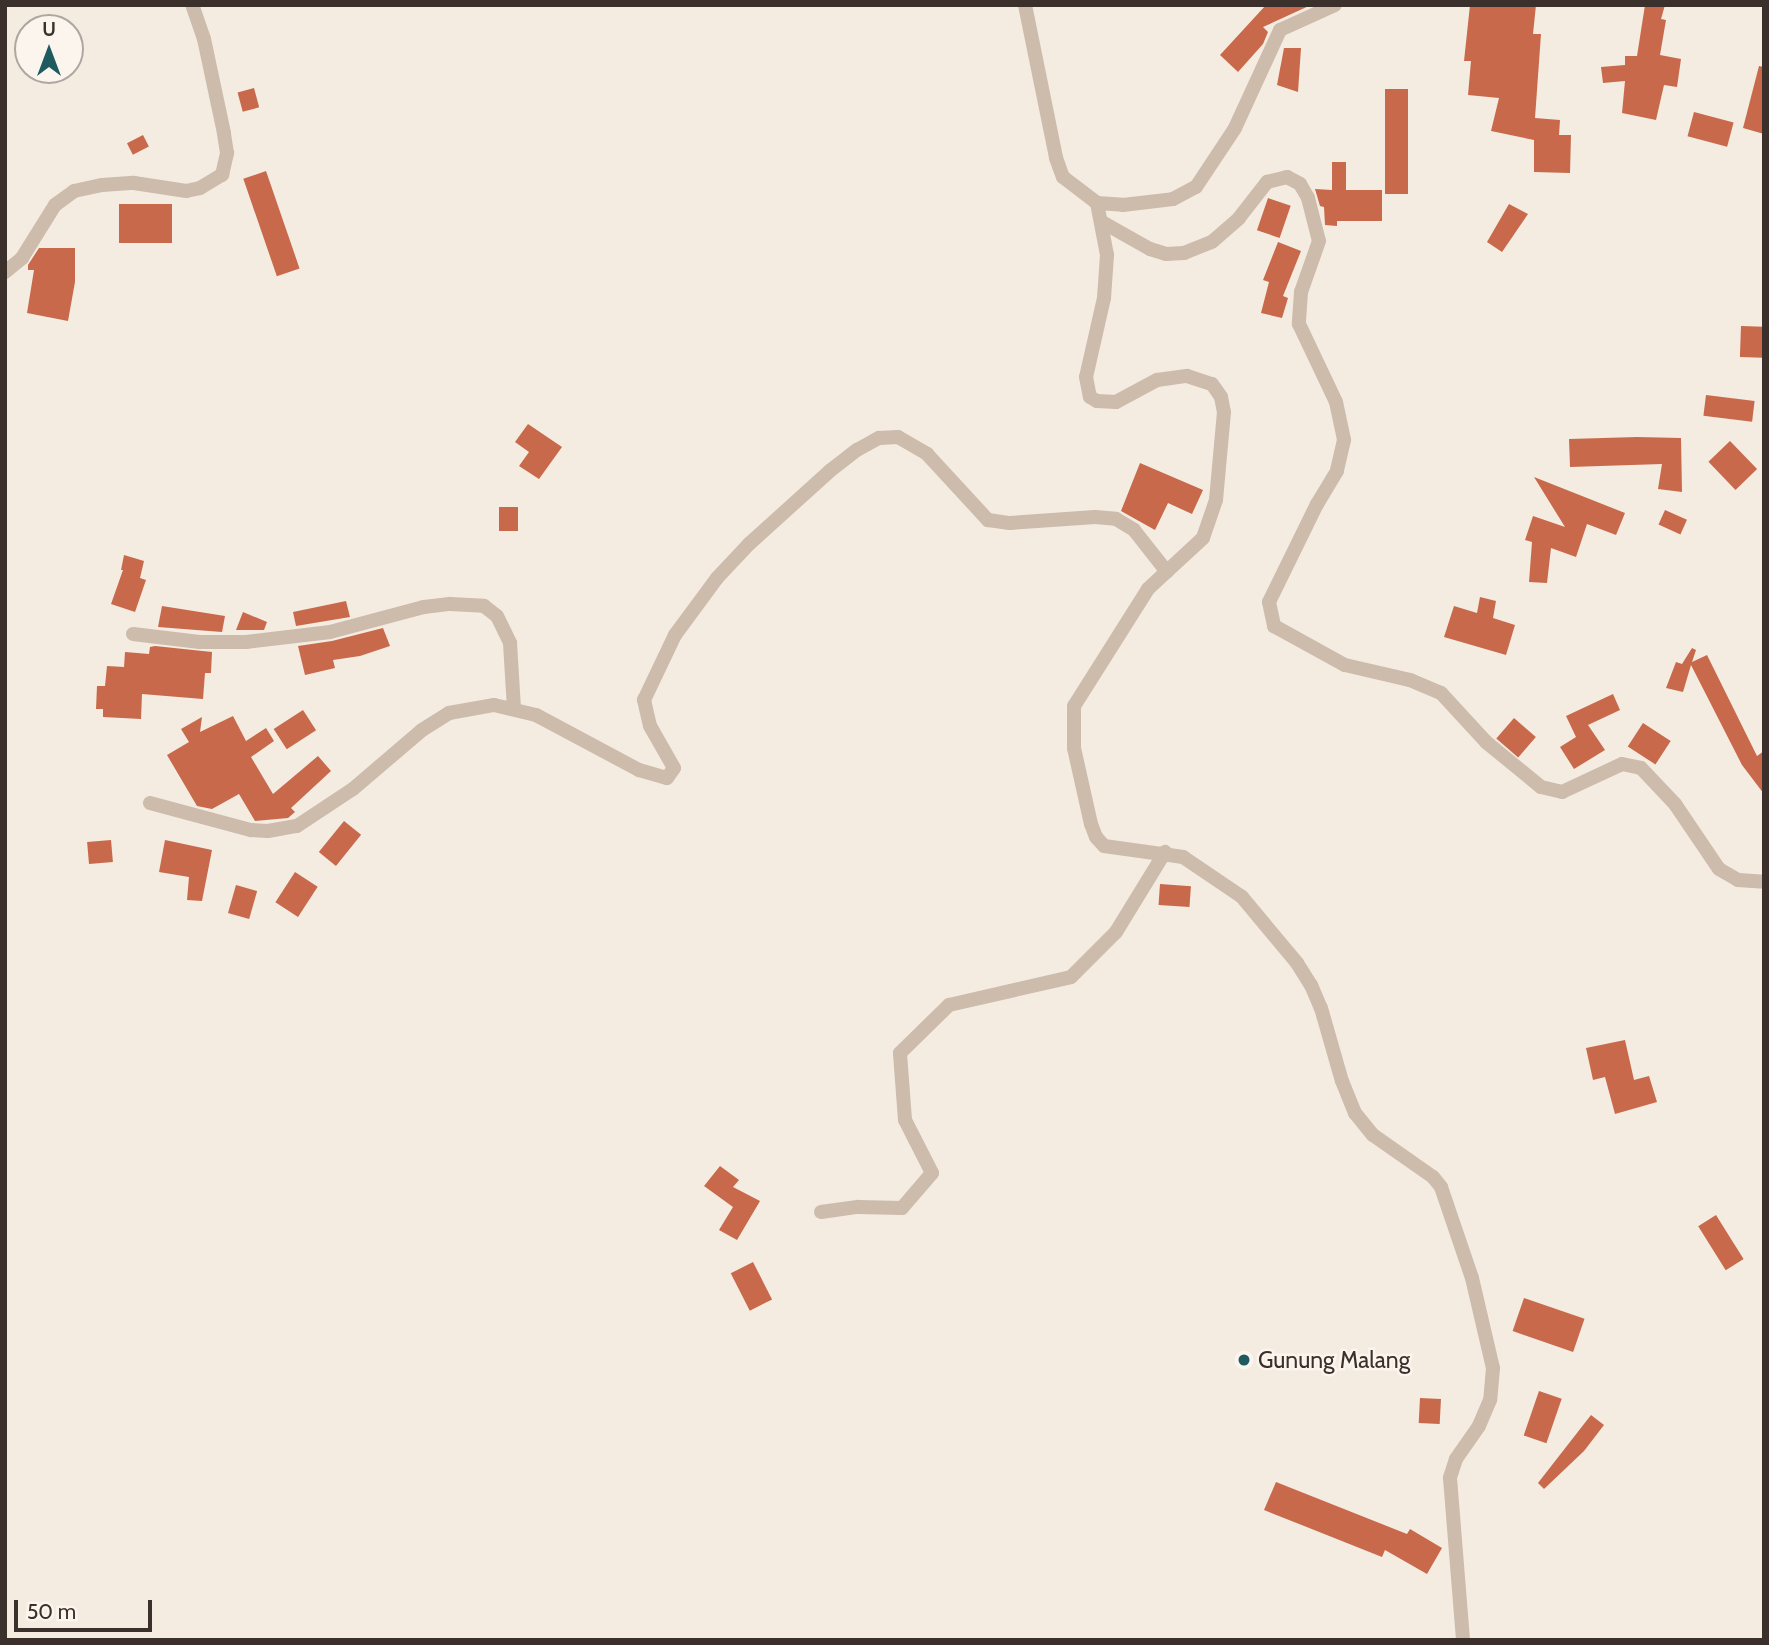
<!DOCTYPE html>
<html>
<head>
<meta charset="utf-8">
<style>
  body { margin:0 }
  #map { position:relative; width:1769px; height:1645px; overflow:hidden; background:#f4ebe1; font-family:Cabin,sans-serif }
  div>[style] { position:absolute }
  [style*='--x'] { left:calc(var(--x)*1px); top:calc(var(--y)*1px); width:calc(var(--w)*1px); rotate:calc(var(--a)*1deg) }
  .building>* { inset:0; background:#c8694b; transform-origin:0 0 }
  .minor>* { height:14px; margin:-7px; padding:0 7px; transform-origin:7px; border-radius:7px; background:#cdbbac }
  .dots>* { width:19px; height:19px; translate:-50% -50%; box-sizing:border-box; border:4px solid #fbf5ee; border-radius:50% }
  span { translate:-50% -50%; white-space:nowrap; text-align:center; line-height:1.15; -webkit-text-stroke:5px #fbf5ee; paint-order:stroke }
  .poi-label { font-size:23px; color:#3b302b }
  .left { translate:0 -50%; text-align:left }
  .frame { position:absolute; inset:0; border:7px solid #3b302b; pointer-events:none }
  .north { position:absolute; left:14px; top:14px; width:70px; height:70px; box-sizing:border-box; background:#fbf5ee; border:2px solid #aea6a0; border-radius:50%; rotate:0deg; font-size:19px; font-weight:700; line-height:28px; text-align:center; color:#3b302b }
  .north::after { content:''; display:block; margin:auto; width:24px; height:32px; background:#1f5a5e; clip-path:polygon(50% 0,100% 100%,50% 72%,0 100%) }
  .scale { position:absolute; left:14px; top:1600px; width:138px; height:32px; box-sizing:border-box; border:4px solid #3b302b; border-top:0; padding-left:9px; font-size:21px; line-height:24px; white-space:nowrap; color:#3b302b; -webkit-text-stroke:5px #fbf5ee; paint-order:stroke }
</style>
</head>
<body>
<div id="map">
  <div class="building">
    <div style="clip-path:polygon(1266px 5px,1311px 5px,1263px 27px,1268px 32px,1263px 44px,1238px 72px,1220px 55px)"></div>
    <div style="clip-path:polygon(1470px 5px,1536px 5px,1533px 34px,1541px 34px,1535px 118px,1560px 120px,1559px 135px,1571px 135px,1570px 173px,1534px 172px,1534px 140px,1491px 131px,1499px 98px,1468px 95px,1471px 61px,1464px 61px)"></div>
    <div style="clip-path:polygon(1645px 5px,1665px 5px,1661px 19px,1666px 20px,1660px 55px,1681px 59px,1677px 87px,1664px 85px,1656px 120px,1622px 113px,1625px 81px,1603px 83px,1601px 67px,1625px 65px,1625px 56px,1637px 56px)"></div>
    <div style="clip-path:polygon(1284px 48px,1301px 48px,1298px 92px,1277px 85px)"></div>
    <div style="clip-path:polygon(1759px 66px,1764px 67px,1764px 134px,1743px 128px)"></div>
    <div style="left:254px;top:88px;width:20px;height:17px;rotate:75deg"></div>
    <div style="left:1385px;top:89px;width:23px;height:105px"></div>
    <div style="left:1694px;top:112px;width:41px;height:25px;rotate:15deg"></div>
    <div style="left:143px;top:135px;width:13px;height:18px;rotate:63deg"></div>
    <div style="clip-path:polygon(1332px 162px,1346px 162px,1346px 190px,1382px 190px,1382px 221px,1337px 221px,1337px 226px,1325px 225px,1324px 207px,1320px 206px,1315px 189px,1332px 190px)"></div>
    <div style="left:266px;top:171px;width:103px;height:24px;rotate:71deg"></div>
    <div style="left:1268px;top:198px;width:24px;height:34px;rotate:19deg"></div>
    <div style="left:172px;top:204px;width:39px;height:53px;rotate:90deg"></div>
    <div style="clip-path:polygon(1509px 204px,1528px 214px,1502px 252px,1487px 242px)"></div>
    <div style="clip-path:polygon(1278px 242px,1301px 251px,1283px 296px,1288px 298px,1282px 318px,1261px 313px,1269px 282px,1263px 280px)"></div>
    <div style="clip-path:polygon(39px 248px,75px 248px,75px 282px,68px 321px,27px 313px,34px 270px,28px 270px,28px 265px)"></div>
    <div style="left:1741px;top:326px;width:23px;height:31px;rotate:2deg"></div>
    <div style="left:1706px;top:395px;width:49px;height:21px;rotate:7deg"></div>
    <div style="clip-path:polygon(528px 424px,562px 447px,539px 479px,519px 466px,529px 452px,515px 442px)"></div>
    <div style="clip-path:polygon(1637px 437px,1681px 438px,1682px 492px,1658px 489px,1662px 464px,1570px 467px,1569px 439px)"></div>
    <div style="left:1730px;top:441px;width:39px;height:30px;rotate:46deg"></div>
    <div style="clip-path:polygon(1140px 463px,1203px 490px,1192px 514px,1168px 503px,1155px 530px,1121px 511px)"></div>
    <div style="clip-path:polygon(1534px 477px,1625px 513px,1616px 535px,1587px 524px,1576px 557px,1551px 548px,1547px 583px,1529px 582px,1532px 542px,1525px 540px,1533px 516px,1565px 527px)"></div>
    <div style="left:499px;top:507px;width:19px;height:24px"></div>
    <div style="left:1665px;top:510px;width:24px;height:16px;rotate:24deg"></div>
    <div style="clip-path:polygon(124px 555px,144px 561px,140px 578px,146px 580px,135px 612px,111px 604px,123px 570px,121px 570px)"></div>
    <div style="clip-path:polygon(1480px 597px,1496px 601px,1493px 618px,1515px 625px,1506px 655px,1444px 637px,1454px 606px,1477px 613px)"></div>
    <div style="clip-path:polygon(346px 601px,350px 617px,296px 626px,293px 612px)"></div>
    <div style="clip-path:polygon(162px 606px,225px 616px,222px 632px,158px 627px)"></div>
    <div style="clip-path:polygon(243px 612px,267px 622px,264px 630px,236px 630px)"></div>
    <div style="clip-path:polygon(383px 628px,390px 646px,360px 656px,333px 660px,335px 668px,305px 675px,298px 646px,332px 641px)"></div>
    <div style="clip-path:polygon(155px 646px,212px 652px,211px 673px,205px 673px,203px 699px,142px 694px,141px 719px,103px 717px,103px 709px,96px 709px,97px 686px,105px 686px,107px 666px,124px 667px,125px 652px,149px 654px,150px 647px)"></div>
    <div style="clip-path:polygon(1692px 648px,1696px 650px,1692px 662px,1707px 655px,1757px 756px,1764px 751px,1764px 794px,1742px 765px,1691px 665px,1683px 692px,1666px 688px,1676px 662px,1682px 664px)"></div>
    <div style="clip-path:polygon(1613px 694px,1620px 710px,1588px 725px,1605px 750px,1574px 769px,1560px 747px,1576px 737px,1566px 716px)"></div>
    <div style="left:303px;top:710px;width:24px;height:35px;rotate:57deg"></div>
    <div style="clip-path:polygon(233px 716px,246px 741px,266px 728px,274px 741px,251px 757px,273px 794px,318px 756px,331px 771px,291px 808px,295px 812px,288px 818px,255px 821px,239px 794px,212px 809px,197px 806px,167px 755px,189px 742px,181px 729px,202px 717px,200px 732px)"></div>
    <div style="left:1514px;top:718px;width:29px;height:27px;rotate:41deg"></div>
    <div style="left:1643px;top:723px;width:33px;height:28px;rotate:33deg"></div>
    <div style="left:344px;top:821px;width:22px;height:40px;rotate:39deg"></div>
    <div style="left:111px;top:840px;width:22px;height:24px;rotate:85deg"></div>
    <div style="clip-path:polygon(165px 840px,212px 850px,202px 901px,187px 900px,189px 877px,159px 872px)"></div>
    <div style="left:295px;top:872px;width:27px;height:36px;rotate:33deg"></div>
    <div style="left:1160px;top:884px;width:31px;height:21px;rotate:4deg"></div>
    <div style="left:236px;top:885px;width:22px;height:29px;rotate:16deg"></div>
    <div style="clip-path:polygon(1625px 1040px,1634px 1080px,1649px 1076px,1657px 1102px,1615px 1114px,1605px 1077px,1593px 1080px,1586px 1048px)"></div>
    <div style="clip-path:polygon(720px 1166px,739px 1180px,733px 1187px,760px 1201px,737px 1240px,719px 1230px,733px 1207px,704px 1186px)"></div>
    <div style="left:1716px;top:1215px;width:52px;height:21px;rotate:58deg"></div>
    <div style="left:753px;top:1262px;width:42px;height:25px;rotate:63deg"></div>
    <div style="left:1524px;top:1298px;width:64px;height:35px;rotate:19deg"></div>
    <div style="left:1539px;top:1391px;width:24px;height:47px;rotate:19deg"></div>
    <div style="left:1420px;top:1398px;width:21px;height:25px;rotate:3deg"></div>
    <div style="clip-path:polygon(1591px 1415px,1604px 1425px,1584px 1451px,1544px 1489px,1538px 1483px)"></div>
    <div style="clip-path:polygon(1276px 1482px,1407px 1534px,1410px 1529px,1442px 1548px,1427px 1574px,1385px 1550px,1382px 1557px,1264px 1510px)"></div>
  </div>
  <div class="minor">
    <div style="--x:1025;--y:5;--w:156;--a:78.5"></div>
    <div style="--x:1056;--y:158;--w:20;--a:70"></div>
    <div style="--x:1063;--y:177;--w:43;--a:37.4"></div>
    <div style="--x:1097;--y:203;--w:26;--a:4"></div>
    <div style="--x:1123;--y:205;--w:50;--a:-6.8"></div>
    <div style="--x:1173;--y:199;--w:26;--a:-28"></div>
    <div style="--x:1196;--y:187;--w:71;--a:-56.5"></div>
    <div style="--x:1235;--y:128;--w:108;--a:-65.3"></div>
    <div style="--x:1280;--y:30;--w:60;--a:-24.4"></div>
    <div style="--x:1097;--y:203;--w:53;--a:79.1"></div>
    <div style="--x:1107;--y:255;--w:43;--a:94"></div>
    <div style="--x:1104;--y:298;--w:81;--a:102.8"></div>
    <div style="--x:1086;--y:377;--w:20;--a:79"></div>
    <div style="--x:1090;--y:397;--w:8;--a:30"></div>
    <div style="--x:1097;--y:401;--w:19;--a:3"></div>
    <div style="--x:1116;--y:402;--w:47;--a:-28.2"></div>
    <div style="--x:1157;--y:380;--w:30;--a:-8"></div>
    <div style="--x:1187;--y:376;--w:26;--a:18"></div>
    <div style="--x:1212;--y:384;--w:16;--a:55"></div>
    <div style="--x:1221;--y:397;--w:15;--a:79"></div>
    <div style="--x:1224;--y:412;--w:88;--a:95.2"></div>
    <div style="--x:1216;--y:500;--w:40;--a:108.9"></div>
    <div style="--x:1203;--y:538;--w:75;--a:137.2"></div>
    <div style="--x:1148;--y:589;--w:138;--a:122.3"></div>
    <div style="--x:1074;--y:706;--w:42;--a:90"></div>
    <div style="--x:1074;--y:748;--w:78;--a:77.4"></div>
    <div style="--x:1091;--y:824;--w:14;--a:69"></div>
    <div style="--x:1096;--y:837;--w:12;--a:48"></div>
    <div style="--x:1104;--y:846;--w:80;--a:7.9"></div>
    <div style="--x:1183;--y:857;--w:71;--a:34.1"></div>
    <div style="--x:1242;--y:897;--w:86;--a:50.2"></div>
    <div style="--x:1297;--y:963;--w:26;--a:58"></div>
    <div style="--x:1311;--y:985;--w:25;--a:67"></div>
    <div style="--x:1321;--y:1008;--w:76;--a:74"></div>
    <div style="--x:1342;--y:1081;--w:35;--a:68"></div>
    <div style="--x:1355;--y:1113;--w:28;--a:51"></div>
    <div style="--x:1373;--y:1135;--w:73;--a:35"></div>
    <div style="--x:1433;--y:1177;--w:13;--a:51"></div>
    <div style="--x:1441;--y:1187;--w:96;--a:71.2"></div>
    <div style="--x:1472;--y:1278;--w:92;--a:76.9"></div>
    <div style="--x:1493;--y:1368;--w:32;--a:95"></div>
    <div style="--x:1490;--y:1400;--w:28;--a:113"></div>
    <div style="--x:1479;--y:1426;--w:40;--a:124.9"></div>
    <div style="--x:1456;--y:1459;--w:20;--a:108"></div>
    <div style="--x:1450;--y:1478;--w:163;--a:85.4"></div>
    <div style="--x:1102;--y:222;--w:55;--a:29.4"></div>
    <div style="--x:1150;--y:249;--w:17;--a:17"></div>
    <div style="--x:1166;--y:254;--w:18;--a:-3"></div>
    <div style="--x:1184;--y:253;--w:31;--a:-22"></div>
    <div style="--x:1213;--y:241;--w:35;--a:-41"></div>
    <div style="--x:1239;--y:218;--w:46;--a:-52.1"></div>
    <div style="--x:1267;--y:182;--w:21;--a:-14"></div>
    <div style="--x:1287;--y:177;--w:15;--a:28"></div>
    <div style="--x:1300;--y:184;--w:16;--a:60"></div>
    <div style="--x:1308;--y:198;--w:44;--a:75.7"></div>
    <div style="--x:1319;--y:241;--w:54;--a:109.4"></div>
    <div style="--x:1301;--y:292;--w:32;--a:94"></div>
    <div style="--x:1299;--y:324;--w:86;--a:64.6"></div>
    <div style="--x:1336;--y:402;--w:39;--a:78"></div>
    <div style="--x:1344;--y:440;--w:32;--a:103"></div>
    <div style="--x:1337;--y:471;--w:39;--a:121"></div>
    <div style="--x:1317;--y:504;--w:109;--a:116.1"></div>
    <div style="--x:1269;--y:602;--w:25;--a:78"></div>
    <div style="--x:1274;--y:626;--w:81;--a:28.8"></div>
    <div style="--x:1345;--y:665;--w:67;--a:13"></div>
    <div style="--x:1410;--y:680;--w:34;--a:23"></div>
    <div style="--x:1441;--y:693;--w:67;--a:47.4"></div>
    <div style="--x:1486;--y:742;--w:71;--a:39.3"></div>
    <div style="--x:1541;--y:787;--w:22;--a:13"></div>
    <div style="--x:1562;--y:792;--w:66;--a:-25"></div>
    <div style="--x:1622;--y:764;--w:19;--a:12"></div>
    <div style="--x:1641;--y:768;--w:50;--a:46.6"></div>
    <div style="--x:1675;--y:804;--w:78;--a:55.9"></div>
    <div style="--x:1719;--y:869;--w:22;--a:30"></div>
    <div style="--x:1738;--y:880;--w:26;--a:4"></div>
    <div style="--x:5;--y:272;--w:22;--a:-39"></div>
    <div style="--x:22;--y:258;--w:62;--a:-58.1"></div>
    <div style="--x:55;--y:205;--w:24;--a:-36"></div>
    <div style="--x:74;--y:191;--w:29;--a:-12"></div>
    <div style="--x:102;--y:185;--w:32;--a:-4"></div>
    <div style="--x:134;--y:183;--w:53;--a:8.7"></div>
    <div style="--x:186;--y:191;--w:14;--a:-12"></div>
    <div style="--x:200;--y:188;--w:26;--a:-31"></div>
    <div style="--x:222;--y:175;--w:23;--a:-77"></div>
    <div style="--x:227;--y:153;--w:20;--a:-99"></div>
    <div style="--x:224;--y:133;--w:96;--a:-102"></div>
    <div style="--x:204;--y:39;--w:36;--a:-109"></div>
    <div style="--x:133;--y:634;--w:67;--a:6.8"></div>
    <div style="--x:200;--y:642;--w:46;--a:0"></div>
    <div style="--x:246;--y:642;--w:85;--a:-6.8"></div>
    <div style="--x:330;--y:632;--w:97;--a:-14.9"></div>
    <div style="--x:424;--y:607;--w:26;--a:-7"></div>
    <div style="--x:450;--y:604;--w:34;--a:3"></div>
    <div style="--x:484;--y:606;--w:16;--a:38"></div>
    <div style="--x:497;--y:616;--w:30;--a:64"></div>
    <div style="--x:510;--y:643;--w:65;--a:86.5"></div>
    <div style="--x:150;--y:803;--w:105;--a:15"></div>
    <div style="--x:251;--y:830;--w:17;--a:3"></div>
    <div style="--x:268;--y:831;--w:29;--a:-10"></div>
    <div style="--x:297;--y:826;--w:67;--a:-33.5"></div>
    <div style="--x:353;--y:789;--w:91;--a:-40.5"></div>
    <div style="--x:422;--y:730;--w:32;--a:-32"></div>
    <div style="--x:449;--y:713;--w:46;--a:-10.1"></div>
    <div style="--x:494;--y:705;--w:43;--a:13.4"></div>
    <div style="--x:536;--y:715;--w:117;--a:28.1"></div>
    <div style="--x:639;--y:770;--w:29;--a:16"></div>
    <div style="--x:667;--y:778;--w:12;--a:-55"></div>
    <div style="--x:674;--y:768;--w:48;--a:-119.7"></div>
    <div style="--x:650;--y:726;--w:27;--a:-103"></div>
    <div style="--x:644;--y:700;--w:72;--a:-64.5"></div>
    <div style="--x:675;--y:635;--w:71;--a:-53.6"></div>
    <div style="--x:717;--y:578;--w:47;--a:-46.7"></div>
    <div style="--x:749;--y:544;--w:110;--a:-42.1"></div>
    <div style="--x:831;--y:470;--w:33;--a:-38"></div>
    <div style="--x:857;--y:450;--w:25;--a:-29"></div>
    <div style="--x:879;--y:438;--w:19;--a:-3"></div>
    <div style="--x:898;--y:437;--w:34;--a:30"></div>
    <div style="--x:927;--y:454;--w:90;--a:47.3"></div>
    <div style="--x:988;--y:520;--w:22;--a:8"></div>
    <div style="--x:1010;--y:523;--w:85;--a:-4"></div>
    <div style="--x:1095;--y:517;--w:21;--a:5"></div>
    <div style="--x:1116;--y:519;--w:21;--a:31"></div>
    <div style="--x:1134;--y:530;--w:53;--a:51.8"></div>
    <div style="--x:821;--y:1212;--w:37;--a:-8"></div>
    <div style="--x:858;--y:1207;--w:44;--a:1.3"></div>
    <div style="--x:902;--y:1208;--w:46;--a:-49.4"></div>
    <div style="--x:932;--y:1173;--w:59;--a:-117"></div>
    <div style="--x:905;--y:1120;--w:67;--a:-94.3"></div>
    <div style="--x:900;--y:1053;--w:69;--a:-44.4"></div>
    <div style="--x:949;--y:1005;--w:125;--a:-12.9"></div>
    <div style="--x:1071;--y:977;--w:64;--a:-45"></div>
    <div style="--x:1116;--y:932;--w:94;--a:-58.5"></div>
  </div>
  <div class="dots">
    <div style="left:1244px;top:1360px;background:#1f5a5e"></div>
  </div>
  <div class="poi-label">
    <span class="left" style="left:1258px;top:1360px">Gunung Malang</span>
  </div>
  <div class="frame"></div>
  <div class="north">U</div>
  <div class="scale">50 m</div>
</div>
</body>
</html>
